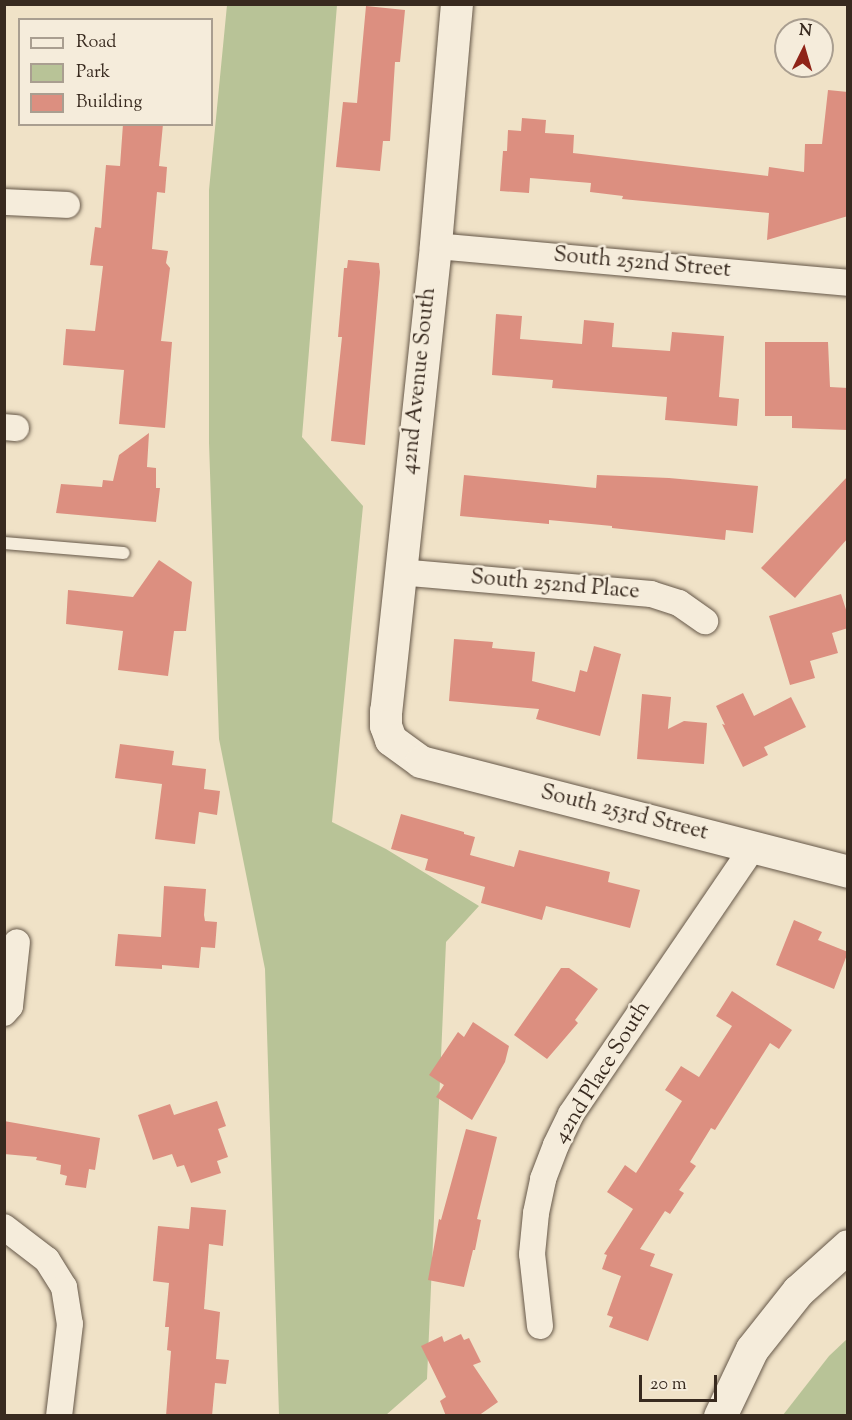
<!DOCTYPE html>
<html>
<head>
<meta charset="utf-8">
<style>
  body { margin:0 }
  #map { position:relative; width:852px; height:1420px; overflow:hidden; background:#f0e2c7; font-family:"Sorts Mill Goudy",serif }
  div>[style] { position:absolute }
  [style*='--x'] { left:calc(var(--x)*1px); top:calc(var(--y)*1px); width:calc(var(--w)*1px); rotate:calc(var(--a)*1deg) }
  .green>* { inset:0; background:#b8c397 }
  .building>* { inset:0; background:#dc8f80 }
  .roads { filter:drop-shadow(0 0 2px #665849) drop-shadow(0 0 2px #665849) }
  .service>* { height:12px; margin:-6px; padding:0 6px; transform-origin:6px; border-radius:6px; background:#f5ecdb }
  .minor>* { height:26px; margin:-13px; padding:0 13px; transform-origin:13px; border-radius:13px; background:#f5ecdb }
  .tertiary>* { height:32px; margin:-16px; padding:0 16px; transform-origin:16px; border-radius:16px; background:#f5ecdb }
  .secondary>* { height:33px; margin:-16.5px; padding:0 16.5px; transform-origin:16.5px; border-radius:16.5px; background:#f5ecdb }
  span { translate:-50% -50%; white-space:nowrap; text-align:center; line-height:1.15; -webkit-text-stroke:5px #f5ecdb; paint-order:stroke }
  .street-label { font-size:22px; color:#382a1f }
  .frame { position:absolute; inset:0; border:6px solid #382a1f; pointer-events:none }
  .legend { position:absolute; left:18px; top:18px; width:195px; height:108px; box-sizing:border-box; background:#f5ecdb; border:2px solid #a99e90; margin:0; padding:8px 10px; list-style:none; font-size:18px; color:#382a1f }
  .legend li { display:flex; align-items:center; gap:12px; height:30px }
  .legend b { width:30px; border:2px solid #a99e90 }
  .north { position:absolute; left:774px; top:18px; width:60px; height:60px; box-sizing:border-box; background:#f5ecdb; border:2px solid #a99e90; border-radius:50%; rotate:5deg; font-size:16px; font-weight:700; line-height:24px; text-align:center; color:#382a1f }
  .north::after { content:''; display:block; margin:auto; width:21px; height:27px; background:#8f2418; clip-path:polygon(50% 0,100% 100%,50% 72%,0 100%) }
  .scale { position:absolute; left:639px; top:1375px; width:78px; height:27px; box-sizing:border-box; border:3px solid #382a1f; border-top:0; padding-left:8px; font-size:18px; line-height:21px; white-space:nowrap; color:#382a1f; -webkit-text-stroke:4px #f5ecdb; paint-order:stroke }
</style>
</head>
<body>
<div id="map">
  <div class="green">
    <div style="clip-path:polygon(227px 5px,337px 5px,302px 437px,363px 506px,332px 822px,386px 849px,479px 906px,446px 942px,427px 1379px,386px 1415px,279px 1415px,265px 969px,219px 739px,209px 443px,209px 190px)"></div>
    <div style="clip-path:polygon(847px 1339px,847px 1415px,783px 1415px,829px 1356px)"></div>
  </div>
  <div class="building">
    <div style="clip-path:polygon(366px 6px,405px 10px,400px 62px,395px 62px,390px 141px,383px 141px,380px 171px,336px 167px,343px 102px,357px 103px)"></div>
    <div style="clip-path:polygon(828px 90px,848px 92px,848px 216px,767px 240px,769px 213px,622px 199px,623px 196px,590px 192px,591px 183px,530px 178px,529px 193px,500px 191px,503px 151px,507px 151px,508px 130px,521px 131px,522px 118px,546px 120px,545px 133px,574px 135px,573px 153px,768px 176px,769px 167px,804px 172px,805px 144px,822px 144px)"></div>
    <div style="clip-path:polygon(123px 124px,163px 124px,159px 166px,167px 167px,165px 193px,157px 192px,152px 249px,168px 251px,166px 263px,170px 268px,161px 341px,172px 342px,165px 428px,119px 424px,124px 370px,63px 365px,66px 329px,95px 331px,103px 266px,90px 265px,95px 227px,101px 228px,106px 165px,120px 166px)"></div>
    <div style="clip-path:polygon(348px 260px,379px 263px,380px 272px,365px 445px,331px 441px,342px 337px,338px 337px,344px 268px,347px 268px)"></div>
    <div style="clip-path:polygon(496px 314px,522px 316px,520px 339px,582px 344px,584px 320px,614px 323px,612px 347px,670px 351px,672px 332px,724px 336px,719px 397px,739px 399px,737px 426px,665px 420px,667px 397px,552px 388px,553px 380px,492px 375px)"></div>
    <div style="clip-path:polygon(765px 342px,828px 342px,830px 387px,848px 388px,848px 430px,792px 428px,792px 416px,765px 416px)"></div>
    <div style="clip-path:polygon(149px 433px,147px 467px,156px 468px,156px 488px,160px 488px,156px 522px,56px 513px,61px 484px,102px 487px,103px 480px,113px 481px,119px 455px)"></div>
    <div style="clip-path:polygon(464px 475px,596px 488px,597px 475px,669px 478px,758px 486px,753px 533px,726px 530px,725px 540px,612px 528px,612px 526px,549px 520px,549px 524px,460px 516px)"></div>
    <div style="clip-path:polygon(848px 476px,848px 538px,795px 598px,761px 568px)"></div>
    <div style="clip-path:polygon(159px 560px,192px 582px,186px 631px,174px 631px,168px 676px,118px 670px,123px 631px,66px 624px,68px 590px,133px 597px)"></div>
    <div style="clip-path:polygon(841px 594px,848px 616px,848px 628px,832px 633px,838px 653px,810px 661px,815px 678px,790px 685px,769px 616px)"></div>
    <div style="clip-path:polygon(454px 639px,493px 642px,492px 648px,535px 652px,532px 681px,575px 692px,580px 670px,587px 672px,594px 646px,621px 654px,600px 736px,536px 719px,539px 709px,449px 701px)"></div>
    <div style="clip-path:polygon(743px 693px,754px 716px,791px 697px,806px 727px,764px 747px,768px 755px,743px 767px,722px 724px,725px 725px,716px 706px)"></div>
    <div style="clip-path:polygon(642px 694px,671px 697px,668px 729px,684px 721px,707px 723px,704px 764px,637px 759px)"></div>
    <div style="clip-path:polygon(120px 744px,174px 751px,172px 765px,206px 769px,204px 789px,220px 791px,217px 815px,199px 812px,195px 844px,155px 839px,162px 784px,115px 778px)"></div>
    <div style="clip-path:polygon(401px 814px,464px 832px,464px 834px,475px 837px,470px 855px,514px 867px,519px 850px,610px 872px,608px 882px,640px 890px,630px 928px,546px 906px,542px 920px,481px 903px,485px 887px,425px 870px,428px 859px,391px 849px)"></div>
    <div style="clip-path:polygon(164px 886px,206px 889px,204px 915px,205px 921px,217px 922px,215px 948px,201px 947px,199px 968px,162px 965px,162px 969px,115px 966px,118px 934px,161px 937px)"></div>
    <div style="clip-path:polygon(794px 920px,822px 932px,818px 940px,848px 952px,834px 989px,776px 965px)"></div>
    <div style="clip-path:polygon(561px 968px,569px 968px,598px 989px,575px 1020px,578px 1023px,547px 1059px,514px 1035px)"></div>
    <div style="clip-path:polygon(732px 991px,792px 1030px,779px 1049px,770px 1043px,715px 1130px,711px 1128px,690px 1162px,696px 1166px,679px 1190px,684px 1193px,670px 1214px,665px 1211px,640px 1249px,655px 1254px,650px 1266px,673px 1274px,648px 1341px,609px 1327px,613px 1317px,607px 1315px,621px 1276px,602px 1269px,607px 1255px,604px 1254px,633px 1209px,607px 1192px,625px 1165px,636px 1173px,682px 1101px,665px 1090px,681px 1066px,699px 1077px,732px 1026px,716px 1016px)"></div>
    <div style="clip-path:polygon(473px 1022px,509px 1046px,505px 1062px,472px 1120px,436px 1097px,444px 1085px,429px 1075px,458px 1032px,464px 1037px)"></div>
    <div style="clip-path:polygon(217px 1101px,226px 1126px,218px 1129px,228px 1157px,217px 1161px,221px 1173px,191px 1183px,184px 1165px,177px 1167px,172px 1154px,153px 1160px,138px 1115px,170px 1104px,174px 1115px)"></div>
    <div style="clip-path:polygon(4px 1121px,100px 1138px,95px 1170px,89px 1169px,86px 1188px,65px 1185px,67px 1176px,60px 1174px,61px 1165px,36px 1160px,37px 1157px,4px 1154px)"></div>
    <div style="clip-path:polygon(466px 1129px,497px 1137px,477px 1219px,481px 1220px,475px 1250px,473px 1250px,464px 1287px,428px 1280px,439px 1219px,441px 1220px)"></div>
    <div style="clip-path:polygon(191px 1207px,226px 1210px,223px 1246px,209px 1244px,204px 1309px,220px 1312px,216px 1359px,229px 1360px,226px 1384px,215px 1383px,212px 1416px,166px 1416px,171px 1351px,167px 1350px,169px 1327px,165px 1327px,169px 1283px,153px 1281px,158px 1226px,189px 1229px)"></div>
    <div style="clip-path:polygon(461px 1334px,464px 1340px,469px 1338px,481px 1362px,473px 1365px,498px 1402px,478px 1416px,446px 1416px,440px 1401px,446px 1397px,421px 1346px,442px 1336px,444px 1342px)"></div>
  </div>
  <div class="roads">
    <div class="service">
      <div style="--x:4;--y:543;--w:120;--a:4.8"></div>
    </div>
    <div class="minor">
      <div style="--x:4;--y:202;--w:63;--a:2.7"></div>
      <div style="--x:436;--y:246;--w:414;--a:5.1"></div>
      <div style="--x:4;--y:427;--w:12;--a:5"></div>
      <div style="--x:399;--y:572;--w:253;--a:5"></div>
      <div style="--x:651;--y:594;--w:29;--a:18"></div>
      <div style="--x:679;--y:603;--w:32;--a:35"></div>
      <div style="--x:4;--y:1013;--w:9;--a:-49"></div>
      <div style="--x:10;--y:1006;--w:64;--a:-83.8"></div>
      <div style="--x:4;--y:1227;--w:54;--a:37.5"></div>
      <div style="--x:47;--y:1260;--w:32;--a:58"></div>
      <div style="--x:64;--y:1287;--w:37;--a:81"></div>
      <div style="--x:70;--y:1324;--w:93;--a:96.8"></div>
      <div style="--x:540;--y:1326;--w:72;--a:-96.3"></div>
      <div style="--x:532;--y:1254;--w:41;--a:-84.4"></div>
      <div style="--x:536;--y:1213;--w:35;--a:-78"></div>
      <div style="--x:543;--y:1179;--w:36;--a:-69"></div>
      <div style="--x:556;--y:1145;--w:34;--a:-64"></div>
      <div style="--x:571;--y:1114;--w:323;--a:-55.7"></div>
    </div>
    <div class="tertiary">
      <div style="--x:457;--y:4;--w:243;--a:95"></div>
      <div style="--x:436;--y:246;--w:468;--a:96.1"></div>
      <div style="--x:386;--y:711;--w:15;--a:90"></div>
      <div style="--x:386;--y:726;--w:15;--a:70"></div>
      <div style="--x:391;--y:740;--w:37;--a:36"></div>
      <div style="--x:421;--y:762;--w:441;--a:14.4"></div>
    </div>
    <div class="secondary">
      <div style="--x:720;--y:1416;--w:74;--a:-64.5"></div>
      <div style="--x:752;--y:1349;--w:74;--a:-51.6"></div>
      <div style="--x:798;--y:1291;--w:67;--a:-42"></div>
    </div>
  </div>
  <div class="street-label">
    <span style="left:642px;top:264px;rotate:5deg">South 252nd Street</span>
    <span style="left:420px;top:381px;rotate:-84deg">42nd Avenue South</span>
    <span style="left:555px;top:586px;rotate:5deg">South 252nd Place</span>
    <span style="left:624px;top:814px;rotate:14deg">South 253rd Street</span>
    <span style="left:603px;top:1073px;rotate:-58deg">42nd Place South</span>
  </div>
  <div class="frame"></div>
  <ul class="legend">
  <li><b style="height:8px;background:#f5ecdb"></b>Road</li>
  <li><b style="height:16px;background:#b8c397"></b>Park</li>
  <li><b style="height:16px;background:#dc8f80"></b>Building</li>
  </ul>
  <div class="north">N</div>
  <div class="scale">20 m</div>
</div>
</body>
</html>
